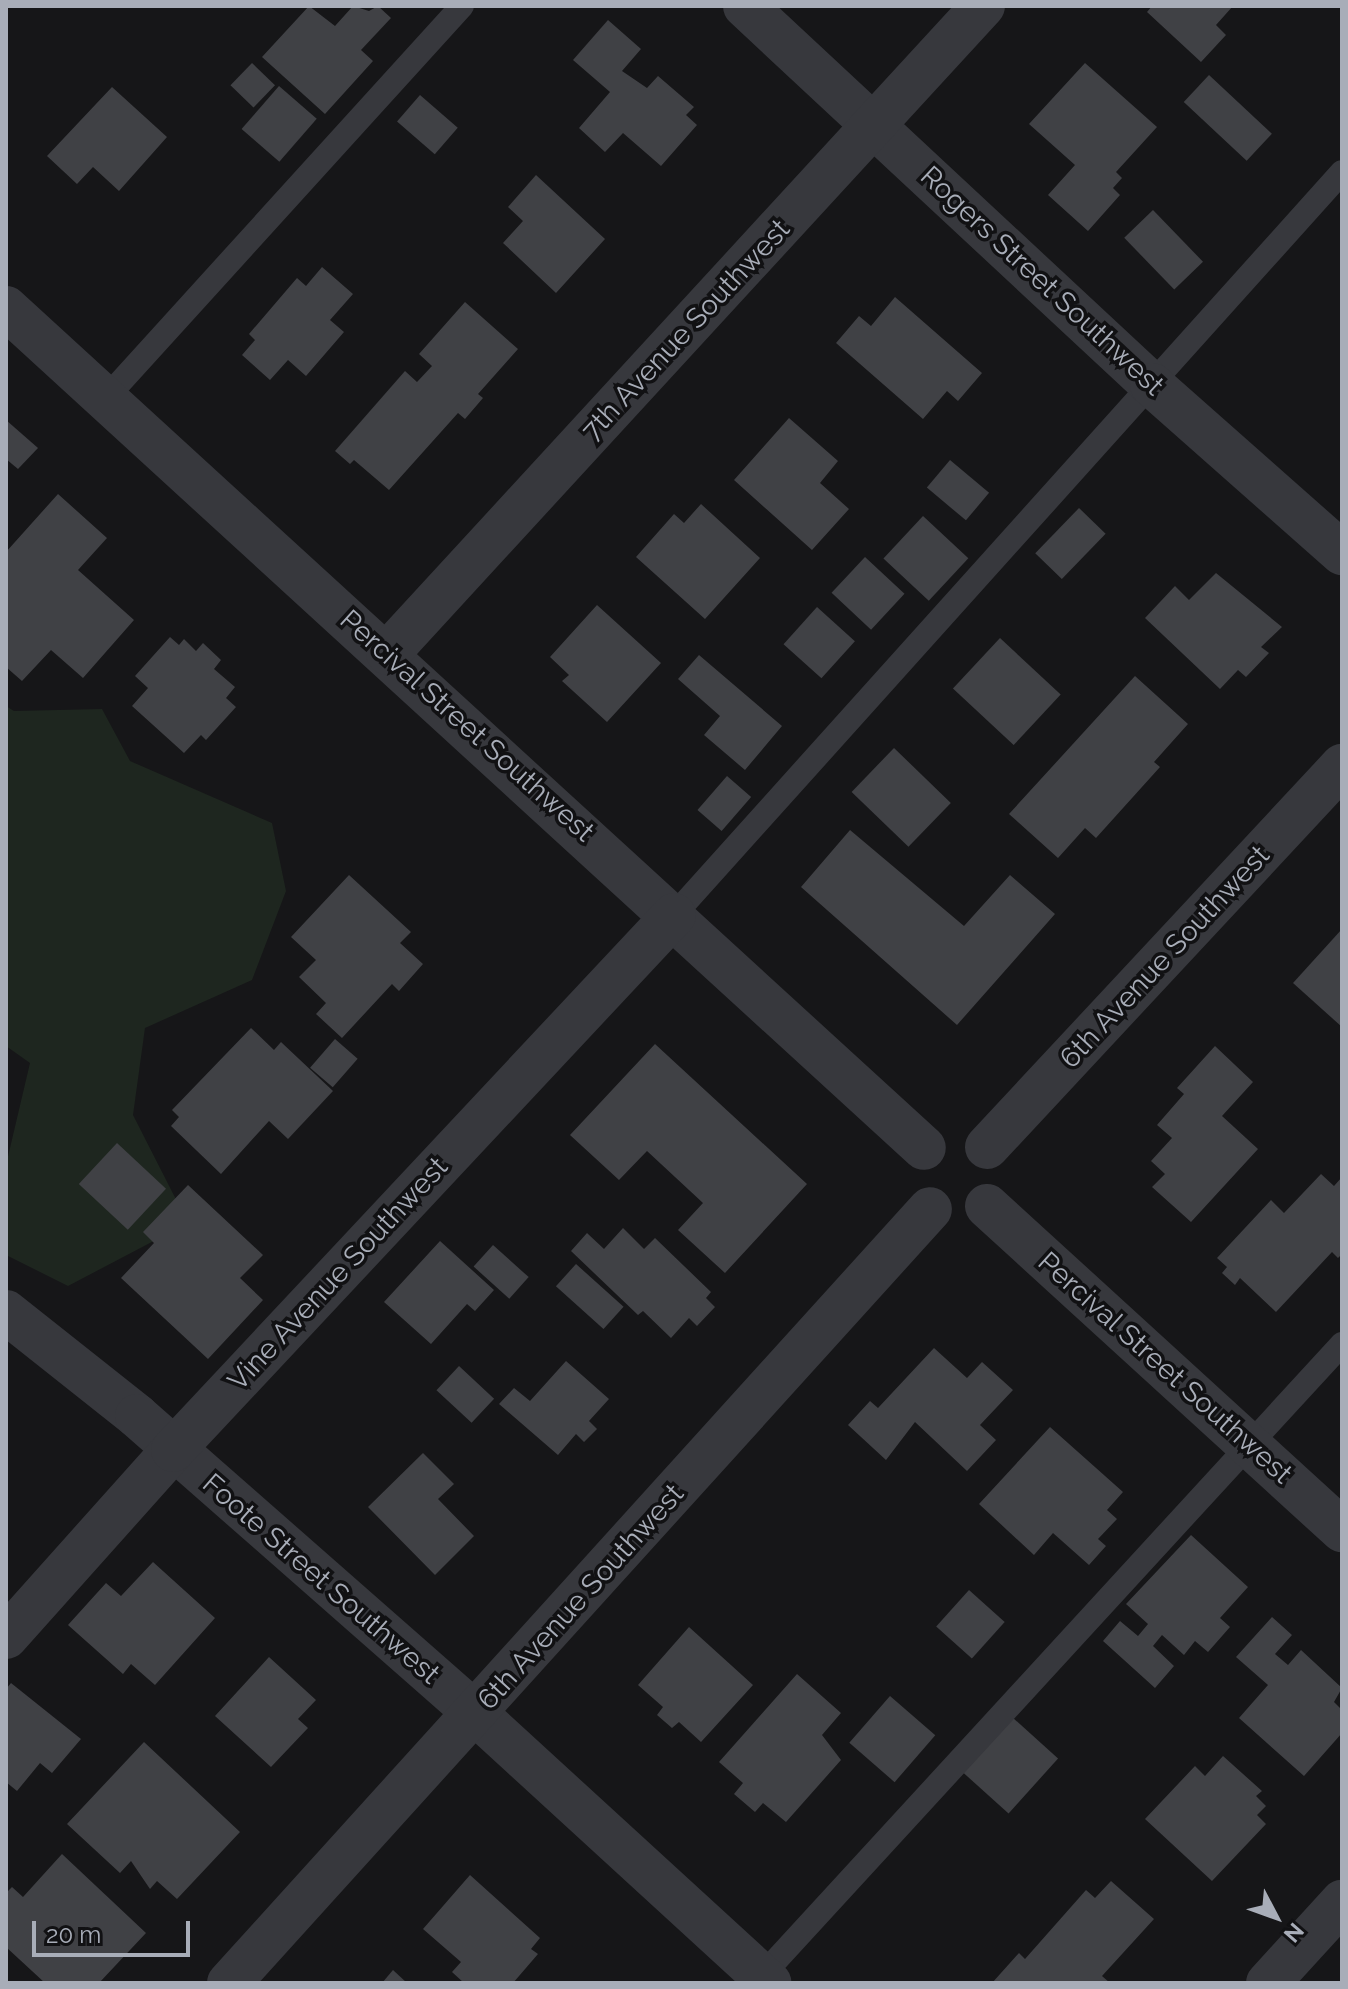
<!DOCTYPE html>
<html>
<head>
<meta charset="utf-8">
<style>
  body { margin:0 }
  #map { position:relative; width:1348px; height:1989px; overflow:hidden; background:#161618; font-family:Raleway,sans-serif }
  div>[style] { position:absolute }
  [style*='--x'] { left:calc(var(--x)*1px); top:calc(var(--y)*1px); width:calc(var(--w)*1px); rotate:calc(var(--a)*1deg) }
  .green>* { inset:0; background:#1e261f }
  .building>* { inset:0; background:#404145; transform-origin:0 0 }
  .lane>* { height:24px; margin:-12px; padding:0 12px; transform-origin:12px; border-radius:12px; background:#37383d }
  .street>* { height:44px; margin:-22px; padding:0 22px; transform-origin:22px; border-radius:22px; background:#37383d }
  span { translate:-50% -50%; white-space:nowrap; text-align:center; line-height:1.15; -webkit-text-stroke:7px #111113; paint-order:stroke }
  .street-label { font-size:28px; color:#a8adb8 }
  .frame { position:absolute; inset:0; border:8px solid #a8adb8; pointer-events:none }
  .north { position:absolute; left:1236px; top:1877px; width:80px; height:80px; -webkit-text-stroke:6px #111113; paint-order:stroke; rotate:131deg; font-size:22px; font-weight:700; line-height:32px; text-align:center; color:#a8adb8 }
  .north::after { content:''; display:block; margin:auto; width:28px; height:36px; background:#a8adb8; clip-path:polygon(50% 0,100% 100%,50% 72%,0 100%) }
  .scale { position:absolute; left:32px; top:1921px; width:158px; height:36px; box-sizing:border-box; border:4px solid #a8adb8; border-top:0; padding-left:10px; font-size:24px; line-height:28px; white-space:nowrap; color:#a8adb8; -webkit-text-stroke:6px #111113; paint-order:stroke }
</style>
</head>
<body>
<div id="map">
  <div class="green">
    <div style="clip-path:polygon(6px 706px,14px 711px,102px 709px,130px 761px,272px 823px,286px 891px,252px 980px,145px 1028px,133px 1115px,188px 1223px,68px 1286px,6px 1255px,6px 1165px,30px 1063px,6px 1046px)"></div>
  </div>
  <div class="building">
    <div style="clip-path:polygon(309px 6px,335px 26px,353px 6px,369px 11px,378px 6px,391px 18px,361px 50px,373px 61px,325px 114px,262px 57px)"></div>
    <div style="clip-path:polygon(1152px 6px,1233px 6px,1216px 25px,1226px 35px,1201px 62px,1147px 12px)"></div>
    <div style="clip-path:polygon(608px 20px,641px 49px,622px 71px,647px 88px,658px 76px,694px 107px,686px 115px,697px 125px,661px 166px,623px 133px,605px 152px,579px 128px,610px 92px,573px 60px)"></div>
    <div style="left:252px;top:63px;width:32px;height:31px;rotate:44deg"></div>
    <div style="clip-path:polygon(1085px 63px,1157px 127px,1116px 172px,1122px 178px,1113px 188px,1120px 195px,1088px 231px,1048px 195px,1075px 165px,1029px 124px)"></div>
    <div style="left:1209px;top:75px;width:86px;height:37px;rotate:43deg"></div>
    <div style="left:279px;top:86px;width:50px;height:57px;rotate:41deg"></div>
    <div style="clip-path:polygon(112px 87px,167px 137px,119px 191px,93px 167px,77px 184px,47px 156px)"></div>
    <div style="left:420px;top:95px;width:50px;height:35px;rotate:41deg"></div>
    <div style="clip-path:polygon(536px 175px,605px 239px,556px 293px,503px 243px,523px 221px,508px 207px)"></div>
    <div style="left:1153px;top:210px;width:72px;height:40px;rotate:46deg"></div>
    <div style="clip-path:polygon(322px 267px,353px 294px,330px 320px,344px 332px,306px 376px,288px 360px,270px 380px,242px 355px,255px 340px,249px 334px,297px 278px,306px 286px)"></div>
    <div style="clip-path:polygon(895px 297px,982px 373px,958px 401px,947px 391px,923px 419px,836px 343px,859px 316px,871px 326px)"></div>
    <div style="clip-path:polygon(465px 302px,518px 349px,478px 394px,483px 398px,465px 419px,458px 413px,389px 490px,354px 460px,350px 464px,335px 451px,405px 371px,417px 382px,432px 366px,419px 354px)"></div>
    <div style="clip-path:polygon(789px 418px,838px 461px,820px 483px,849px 509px,812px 550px,734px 480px)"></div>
    <div style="clip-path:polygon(6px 420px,38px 448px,18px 469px,6px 459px)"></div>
    <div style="left:950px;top:460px;width:51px;height:36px;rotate:40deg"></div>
    <div style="clip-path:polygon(58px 494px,107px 538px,78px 570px,134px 620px,83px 678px,51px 650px,22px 681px,6px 667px,6px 552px)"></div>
    <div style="clip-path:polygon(701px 504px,760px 558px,705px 619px,636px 557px,674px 514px,684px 523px)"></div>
    <div style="left:1079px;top:508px;width:37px;height:63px;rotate:44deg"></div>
    <div style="left:923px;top:516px;width:62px;height:58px;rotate:43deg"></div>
    <div style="left:865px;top:557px;width:54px;height:49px;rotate:43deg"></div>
    <div style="clip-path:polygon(1216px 573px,1282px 627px,1261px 647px,1269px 653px,1246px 677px,1238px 670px,1220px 689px,1145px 618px,1175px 586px,1189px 600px)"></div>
    <div style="clip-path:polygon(597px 605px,661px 663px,607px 722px,562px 681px,569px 675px,550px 657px)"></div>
    <div style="left:817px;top:607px;width:51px;height:50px;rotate:42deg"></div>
    <div style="clip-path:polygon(170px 637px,179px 645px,184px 639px,196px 651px,203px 643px,221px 660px,214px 669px,235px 687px,226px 698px,236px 707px,206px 740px,201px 735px,184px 753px,132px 706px,148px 688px,135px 676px)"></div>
    <div style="left:1000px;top:638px;width:83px;height:69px;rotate:43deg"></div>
    <div style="clip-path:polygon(699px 655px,782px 726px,745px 770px,704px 735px,720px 716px,678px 679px)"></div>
    <div style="clip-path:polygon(1135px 676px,1188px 724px,1154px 762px,1160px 767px,1096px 838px,1085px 828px,1058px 858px,1009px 814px)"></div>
    <div style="left:894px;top:748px;width:79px;height:61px;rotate:44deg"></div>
    <div style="left:727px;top:776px;width:32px;height:45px;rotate:41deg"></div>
    <div style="clip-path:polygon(850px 830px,964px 926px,1010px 875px,1055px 914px,957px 1025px,801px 887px)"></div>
    <div style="clip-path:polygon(349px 875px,411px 932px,400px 943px,423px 964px,399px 991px,392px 984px,342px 1038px,316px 1014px,326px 1003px,299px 977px,316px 960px,291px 937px)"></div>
    <div style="clip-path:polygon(1342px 929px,1342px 1027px,1293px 983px)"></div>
    <div style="clip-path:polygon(251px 1028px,274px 1050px,281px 1042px,333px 1091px,288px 1139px,269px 1121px,221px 1174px,171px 1126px,179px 1117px,172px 1110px)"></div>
    <div style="left:335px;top:1039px;width:30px;height:38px;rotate:41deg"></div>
    <div style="clip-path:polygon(655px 1044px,807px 1184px,725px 1273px,678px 1230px,703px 1203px,647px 1151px,619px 1180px,570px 1135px)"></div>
    <div style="clip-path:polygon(1215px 1046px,1253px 1082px,1222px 1116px,1258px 1149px,1191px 1222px,1152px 1187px,1165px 1174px,1151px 1161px,1172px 1138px,1157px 1125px,1184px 1094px,1177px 1088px)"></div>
    <div style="left:117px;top:1143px;width:67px;height:56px;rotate:43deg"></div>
    <div style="clip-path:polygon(1321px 1174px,1334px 1186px,1342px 1177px,1342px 1254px,1338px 1258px,1332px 1252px,1276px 1312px,1240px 1278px,1235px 1285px,1222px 1273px,1227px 1267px,1217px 1258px,1271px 1200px,1284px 1213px)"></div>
    <div style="clip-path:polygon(188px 1185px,263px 1255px,240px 1278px,263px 1300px,208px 1359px,121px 1278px,154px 1243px,143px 1232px)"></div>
    <div style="clip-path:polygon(623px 1228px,644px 1249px,655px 1238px,711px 1292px,706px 1298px,715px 1307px,697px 1326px,689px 1318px,671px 1338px,643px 1311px,638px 1315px,571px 1251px,587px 1233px,604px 1249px)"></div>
    <div style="clip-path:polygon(440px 1241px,494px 1290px,475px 1311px,467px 1304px,431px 1344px,384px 1302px)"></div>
    <div style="left:493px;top:1245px;width:48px;height:29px;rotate:42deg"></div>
    <div style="left:576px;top:1264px;width:64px;height:30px;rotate:42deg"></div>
    <div style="clip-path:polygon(934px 1348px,967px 1378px,982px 1362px,1013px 1390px,980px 1425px,996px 1440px,967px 1471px,915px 1422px,886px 1460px,848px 1425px,870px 1401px,878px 1408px)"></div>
    <div style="clip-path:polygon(566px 1361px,609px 1399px,589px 1421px,597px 1429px,584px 1442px,576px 1434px,558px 1455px,499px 1404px,514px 1388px,530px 1401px)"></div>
    <div style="left:459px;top:1366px;width:48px;height:33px;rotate:43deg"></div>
    <div style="clip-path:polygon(1050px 1427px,1123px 1492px,1107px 1510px,1117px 1519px,1098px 1539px,1106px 1546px,1089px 1565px,1053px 1533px,1034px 1555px,979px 1504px)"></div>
    <div style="clip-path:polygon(423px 1453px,454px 1484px,438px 1499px,474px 1536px,435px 1575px,368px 1507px)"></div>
    <div style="clip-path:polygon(1191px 1535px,1248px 1587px,1220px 1618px,1230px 1627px,1208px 1652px,1195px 1641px,1184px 1655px,1162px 1635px,1153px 1646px,1174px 1666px,1155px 1688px,1103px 1641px,1120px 1621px,1138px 1636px,1148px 1624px,1126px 1604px)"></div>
    <div style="clip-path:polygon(153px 1562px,215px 1618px,155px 1685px,131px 1664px,123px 1674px,68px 1625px,106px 1583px,121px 1596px)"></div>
    <div style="left:969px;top:1590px;width:48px;height:49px;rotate:42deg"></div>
    <div style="clip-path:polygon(1272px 1617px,1292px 1635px,1275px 1654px,1288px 1665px,1301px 1650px,1342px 1688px,1334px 1702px,1342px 1710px,1342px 1733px,1304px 1776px,1239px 1718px,1268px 1685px,1236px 1657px)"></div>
    <div style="clip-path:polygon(689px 1627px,753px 1685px,701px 1742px,679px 1722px,672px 1728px,657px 1715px,663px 1707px,638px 1685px)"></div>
    <div style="clip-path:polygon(269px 1657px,316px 1700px,298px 1719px,308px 1728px,271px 1767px,215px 1716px)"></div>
    <div style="clip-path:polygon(797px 1674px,841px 1713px,822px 1735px,841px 1760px,786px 1822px,763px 1803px,755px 1812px,734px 1794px,743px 1783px,719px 1762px)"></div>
    <div style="clip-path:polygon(11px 1683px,81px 1739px,52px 1773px,40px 1763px,17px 1791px,6px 1782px,6px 1689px)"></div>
    <div style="left:890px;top:1696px;width:60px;height:62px;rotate:41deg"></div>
    <div style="left:1012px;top:1717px;width:62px;height:74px;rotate:42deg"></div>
    <div style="clip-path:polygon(144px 1742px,240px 1832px,177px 1899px,157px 1881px,150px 1889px,131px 1861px,120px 1873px,67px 1824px)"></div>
    <div style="clip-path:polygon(1223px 1756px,1262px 1791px,1256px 1796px,1266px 1806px,1257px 1815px,1266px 1824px,1212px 1881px,1145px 1819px,1195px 1766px,1205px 1776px)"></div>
    <div style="clip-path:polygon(62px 1854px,146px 1933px,99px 1983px,45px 1983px,6px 1947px,6px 1893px,12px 1887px,23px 1897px)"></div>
    <div style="clip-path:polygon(470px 1875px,540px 1938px,531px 1949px,538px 1954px,513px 1983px,464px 1983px,452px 1972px,461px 1962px,423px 1929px)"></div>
    <div style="clip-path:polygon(1111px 1881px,1154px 1919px,1102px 1976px,1110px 1983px,992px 1983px,1019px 1953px,1025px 1959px,1086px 1890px,1095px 1898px)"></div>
    <div style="clip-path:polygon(393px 1970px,407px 1983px,382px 1983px)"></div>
  </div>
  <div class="lane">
    <div style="--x:105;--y:399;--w:531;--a:-47.75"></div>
    <div style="--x:674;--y:915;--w:999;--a:-48.04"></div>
    <div style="--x:757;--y:1981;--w:865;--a:-47.44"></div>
  </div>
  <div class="street">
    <div style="--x:745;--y:6;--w:556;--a:42.96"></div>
    <div style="--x:1152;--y:385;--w:254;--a:41.5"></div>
    <div style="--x:6;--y:308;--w:1244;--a:42.46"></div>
    <div style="--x:388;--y:653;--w:879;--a:-47.4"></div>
    <div style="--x:987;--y:1147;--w:521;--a:-47.02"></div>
    <div style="--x:987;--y:1206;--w:481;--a:42.4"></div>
    <div style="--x:6;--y:1312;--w:167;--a:38.4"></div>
    <div style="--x:137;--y:1416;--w:451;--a:41.3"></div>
    <div style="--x:476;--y:1714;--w:398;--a:42.5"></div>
    <div style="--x:6;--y:1637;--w:251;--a:-48.2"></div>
    <div style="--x:173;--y:1450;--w:733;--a:-46.88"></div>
    <div style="--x:229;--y:1983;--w:1044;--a:-47.83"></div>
    <div style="--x:1268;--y:1983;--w:110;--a:-47.6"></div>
  </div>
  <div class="street-label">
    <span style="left:1042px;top:281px;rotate:43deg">Rogers Street Southwest</span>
    <span style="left:686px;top:330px;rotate:-47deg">7th Avenue Southwest</span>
    <span style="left:467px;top:726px;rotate:42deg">Percival Street Southwest</span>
    <span style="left:1165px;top:957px;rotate:-47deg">6th Avenue Southwest</span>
    <span style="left:338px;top:1274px;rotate:-47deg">Vine Avenue Southwest</span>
    <span style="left:1165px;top:1368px;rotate:42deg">Percival Street Southwest</span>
    <span style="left:321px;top:1579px;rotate:41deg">Foote Street Southwest</span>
    <span style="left:581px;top:1597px;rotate:-48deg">6th Avenue Southwest</span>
  </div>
  <div class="frame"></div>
  <div class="north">N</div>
  <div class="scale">20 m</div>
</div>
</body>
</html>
